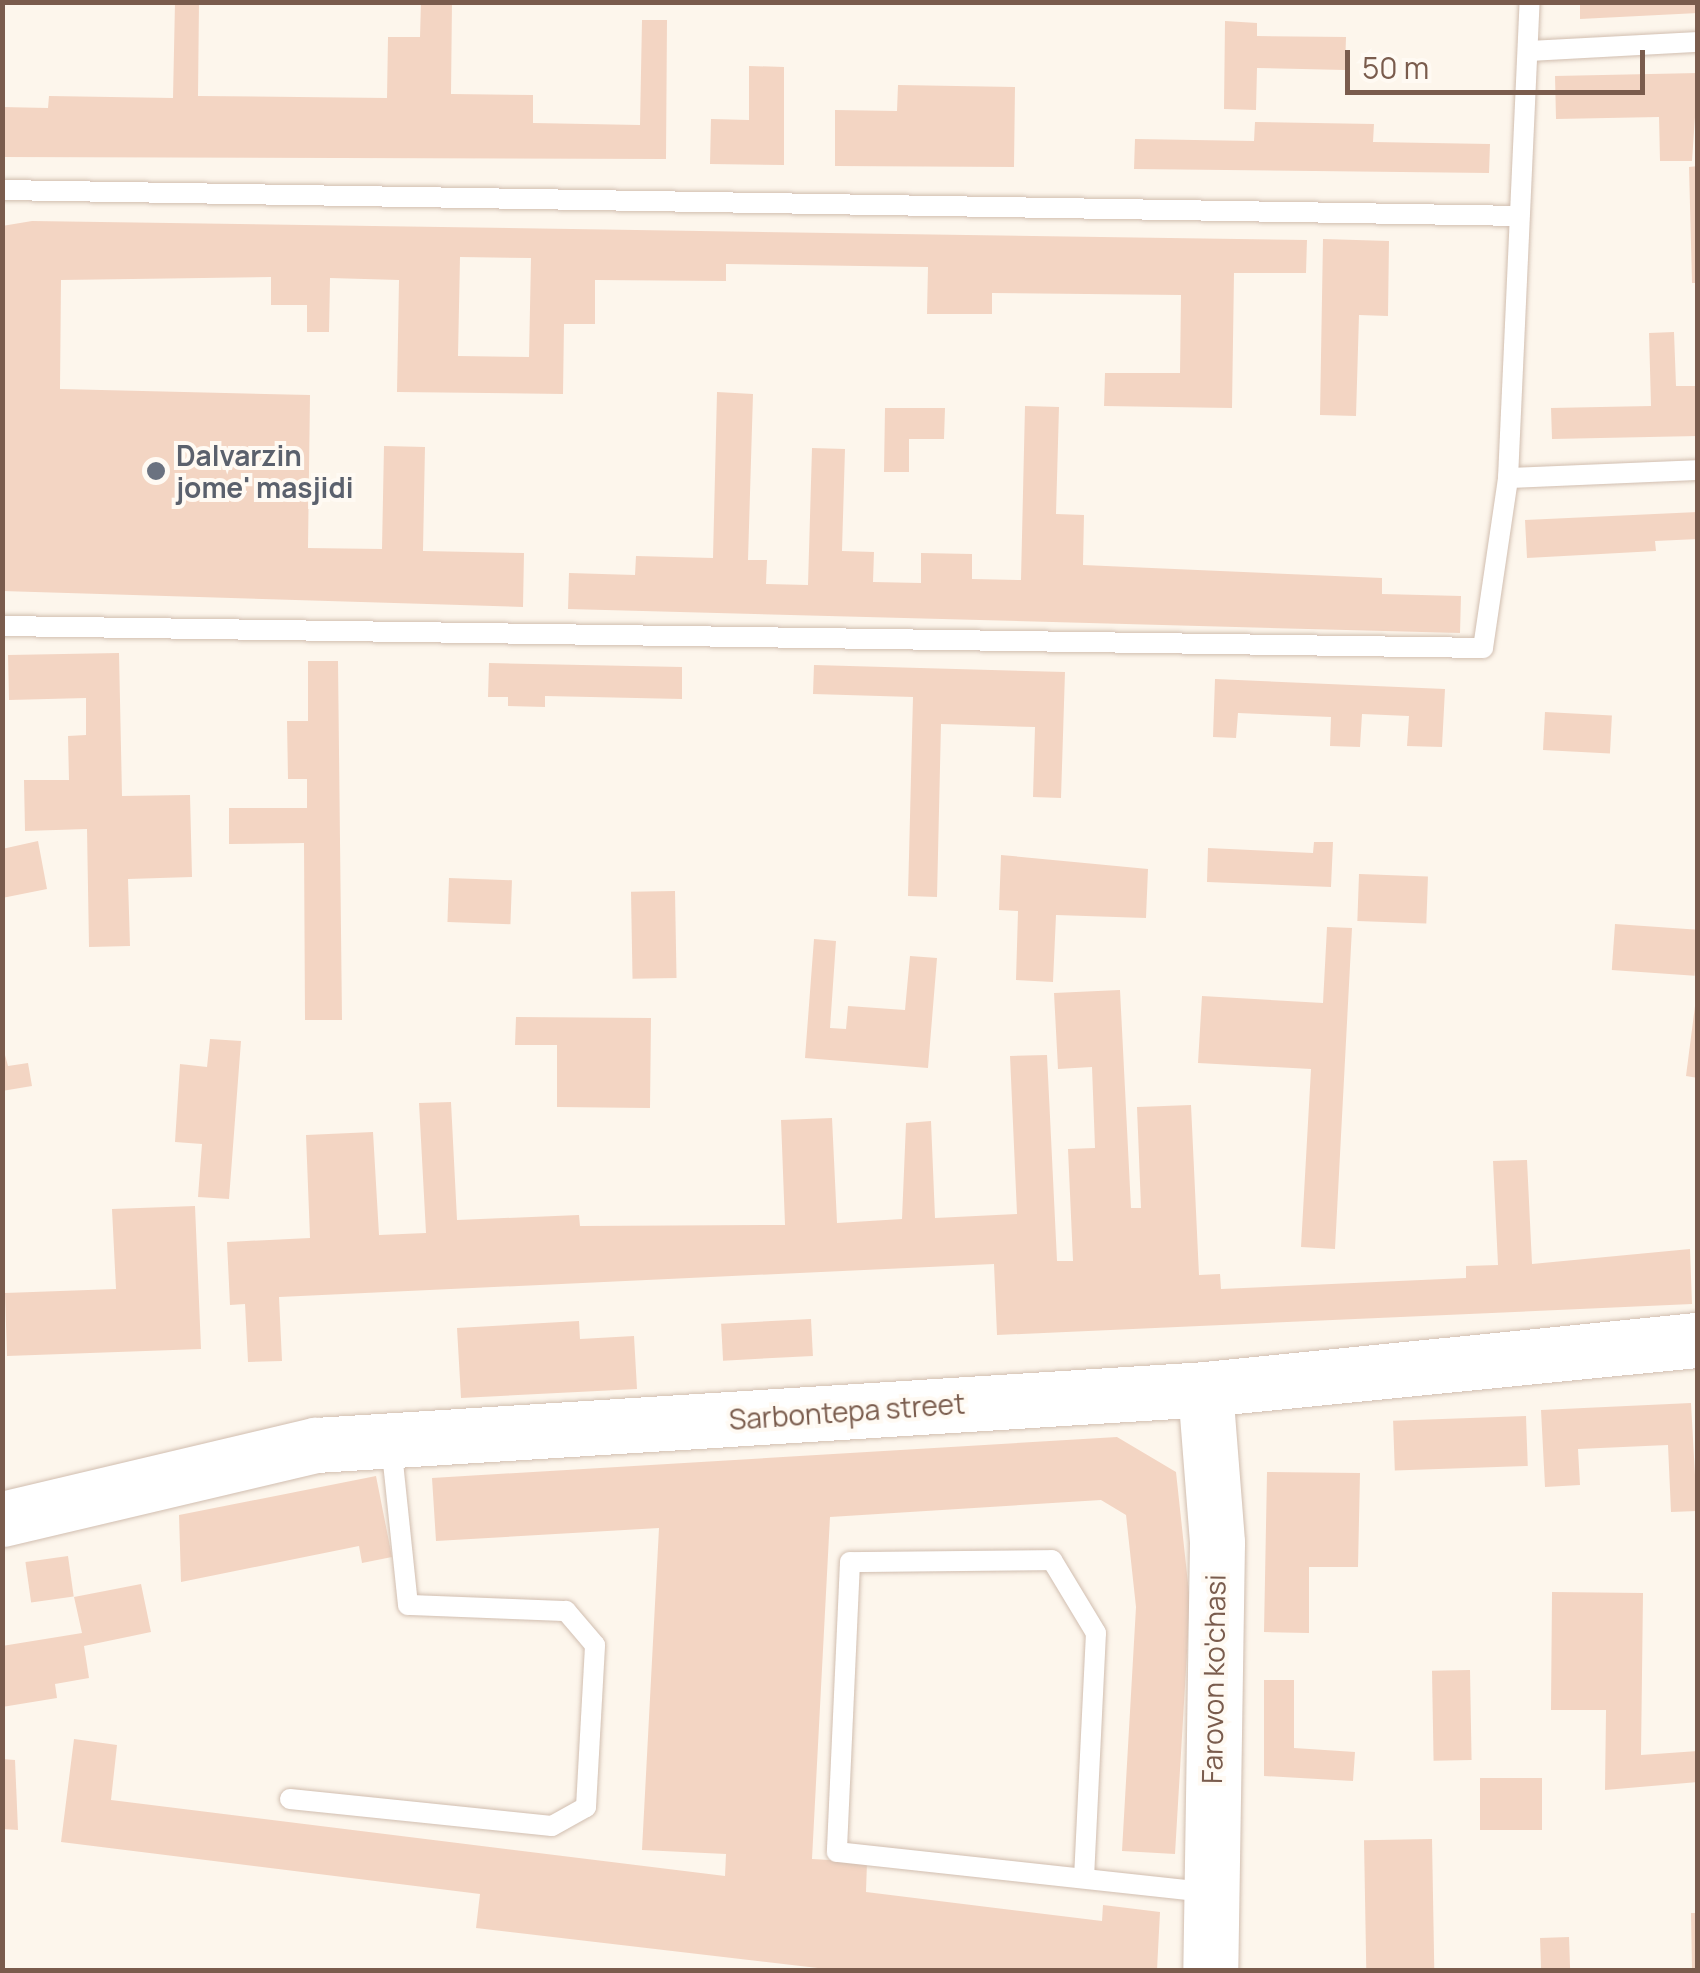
<!DOCTYPE html>
<html>
<head>
<meta charset="utf-8">
<style>
  body { margin:0 }
  #map { position:relative; width:1700px; height:1973px; overflow:hidden; background:#fdf6ec; font-family:Manrope,sans-serif }
  div>[style] { position:absolute }
  [style*='--x'] { left:calc(var(--x)*1px); top:calc(var(--y)*1px); width:calc(var(--w)*1px); rotate:calc(var(--a)*1deg) }
  .building>* { inset:0; background:#f3d5c3; transform-origin:0 0 }
  .roads { filter:drop-shadow(0 0 2px #d1beb0) drop-shadow(0 0 2px #d1beb0) }
  .lane>* { height:20px; margin:-10px; padding:0 10px; transform-origin:10px; border-radius:10px; background:#fff }
  .secondary>* { height:55px; margin:-27.5px; padding:0 27.5px; transform-origin:27.5px; border-radius:27.5px; background:#fff }
  .dots>* { width:28px; height:28px; translate:-50% -50%; box-sizing:border-box; border:5px solid #fffaf3; border-radius:50% }
  span { translate:-50% -50%; white-space:nowrap; text-align:center; line-height:1.15; -webkit-text-stroke:8px #fffaf3; paint-order:stroke }
  .worship-label { font-size:28px; color:#5b616d; font-weight:700 }
  .left { translate:0 -50%; text-align:left }
  .street-label { font-size:28px; color:#7a5c4d }
  .frame { position:absolute; inset:0; border:5px solid #7a5c4d; pointer-events:none }
  .scale { position:absolute; left:1345px; top:50px; width:300px; height:45px; box-sizing:border-box; border:5px solid #7a5c4d; border-top:0; padding-left:12px; font-size:30px; line-height:35px; white-space:nowrap; color:#7a5c4d; -webkit-text-stroke:8px #fffaf3; paint-order:stroke }
</style>
</head>
<body>
<div id="map">
  <div class="building">
    <div style="clip-path:polygon(175px 2px,199px 2px,198px 96px,387px 98px,388px 37px,420px 37px,421px 2px,452px 2px,451px 94px,533px 95px,533px 123px,640px 125px,642px 20px,667px 20px,666px 159px,2px 157px,2px 107px,48px 108px,49px 96px,173px 98px)"></div>
    <div style="clip-path:polygon(1580px 2px,1698px 2px,1698px 13px,1580px 19px)"></div>
    <div style="clip-path:polygon(1225px 21px,1257px 23px,1257px 36px,1346px 37px,1345px 70px,1257px 68px,1256px 110px,1224px 109px)"></div>
    <div style="clip-path:polygon(749px 66px,784px 67px,784px 165px,710px 164px,711px 119px,749px 120px)"></div>
    <div style="clip-path:polygon(1698px 73px,1692px 161px,1660px 161px,1659px 117px,1556px 119px,1555px 76px)"></div>
    <div style="clip-path:polygon(898px 85px,1015px 87px,1014px 167px,835px 166px,835px 110px,897px 111px)"></div>
    <div style="clip-path:polygon(1255px 122px,1374px 124px,1373px 142px,1490px 144px,1489px 173px,1134px 169px,1135px 139px,1254px 141px)"></div>
    <div style="clip-path:polygon(1698px 166px,1698px 283px,1692px 283px,1689px 167px)"></div>
    <div style="clip-path:polygon(evenodd,32px 221px,1307px 240px,1306px 273px,1234px 273px,1232px 408px,1104px 406px,1105px 373px,1180px 373px,1181px 295px,992px 293px,992px 314px,927px 314px,928px 267px,726px 264px,726px 281px,595px 280px,595px 324px,564px 324px,563px 394px,397px 392px,399px 280px,330px 278px,329px 332px,307px 332px,307px 305px,271px 305px,271px 277px,61px 280px,60px 389px,310px 395px,308px 548px,382px 549px,384px 446px,425px 447px,423px 551px,524px 553px,523px 607px,2px 591px,2px 226px,32px 221px,460px 257px,531px 258px,529px 357px,458px 356px,460px 257px)"></div>
    <div style="clip-path:polygon(1323px 239px,1389px 241px,1388px 316px,1359px 315px,1356px 416px,1320px 415px)"></div>
    <div style="clip-path:polygon(1674px 332px,1676px 386px,1698px 386px,1698px 436px,1552px 439px,1551px 408px,1651px 406px,1649px 333px)"></div>
    <div style="clip-path:polygon(717px 392px,753px 394px,748px 560px,767px 560px,766px 584px,808px 585px,812px 448px,845px 449px,842px 551px,874px 552px,873px 582px,921px 583px,921px 553px,972px 554px,972px 579px,1021px 580px,1025px 406px,1059px 407px,1056px 514px,1084px 515px,1083px 565px,1382px 578px,1382px 594px,1461px 596px,1460px 633px,568px 609px,569px 573px,635px 575px,636px 556px,713px 558px)"></div>
    <div style="clip-path:polygon(885px 408px,945px 408px,944px 439px,909px 439px,909px 472px,884px 472px)"></div>
    <div style="clip-path:polygon(1698px 512px,1698px 539px,1655px 541px,1656px 551px,1527px 558px,1525px 520px)"></div>
    <div style="clip-path:polygon(119px 653px,122px 796px,190px 795px,192px 877px,128px 879px,130px 946px,89px 947px,87px 829px,25px 831px,24px 780px,69px 780px,68px 736px,86px 735px,86px 698px,9px 700px,8px 655px)"></div>
    <div style="clip-path:polygon(308px 661px,338px 661px,342px 1020px,305px 1020px,304px 843px,229px 844px,229px 808px,307px 808px,307px 779px,288px 779px,287px 721px,308px 721px)"></div>
    <div style="clip-path:polygon(489px 663px,682px 667px,682px 699px,545px 696px,545px 707px,508px 706px,508px 697px,488px 697px)"></div>
    <div style="clip-path:polygon(814px 665px,1065px 672px,1061px 798px,1033px 797px,1035px 727px,941px 724px,937px 897px,908px 896px,913px 697px,813px 694px)"></div>
    <div style="clip-path:polygon(1215px 679px,1445px 689px,1442px 747px,1407px 746px,1409px 716px,1362px 714px,1360px 747px,1330px 746px,1331px 717px,1238px 713px,1236px 738px,1213px 737px)"></div>
    <div style="left:1545px;top:712px;width:67px;height:38px;rotate:3deg"></div>
    <div style="clip-path:polygon(38px 841px,47px 889px,2px 898px,2px 849px)"></div>
    <div style="clip-path:polygon(1314px 842px,1333px 842px,1331px 887px,1207px 882px,1208px 848px,1313px 853px)"></div>
    <div style="clip-path:polygon(1001px 855px,1148px 869px,1146px 918px,1056px 915px,1053px 982px,1016px 980px,1018px 911px,999px 910px)"></div>
    <div style="left:1359px;top:874px;width:69px;height:47px;rotate:2deg"></div>
    <div style="left:449px;top:878px;width:63px;height:44px;rotate:2deg"></div>
    <div style="left:675px;top:891px;width:87px;height:44px;rotate:89deg"></div>
    <div style="left:1615px;top:924px;width:83px;height:46px;rotate:4deg"></div>
    <div style="clip-path:polygon(1327px 927px,1352px 928px,1335px 1249px,1301px 1247px,1311px 1069px,1198px 1063px,1202px 996px,1323px 1003px)"></div>
    <div style="clip-path:polygon(814px 939px,836px 941px,830px 1028px,846px 1029px,848px 1006px,905px 1010px,910px 956px,937px 958px,928px 1068px,805px 1058px)"></div>
    <div style="clip-path:polygon(1120px 990px,1131px 1208px,1141px 1208px,1137px 1107px,1191px 1105px,1199px 1275px,1220px 1274px,1221px 1289px,1466px 1278px,1466px 1266px,1498px 1265px,1493px 1161px,1527px 1160px,1532px 1264px,1690px 1249px,1692px 1304px,997px 1335px,994px 1264px,279px 1297px,282px 1361px,248px 1362px,245px 1304px,230px 1305px,227px 1242px,310px 1238px,306px 1135px,373px 1132px,379px 1235px,426px 1233px,419px 1103px,451px 1102px,457px 1220px,579px 1215px,580px 1226px,785px 1225px,781px 1120px,832px 1118px,837px 1223px,902px 1219px,906px 1123px,931px 1121px,935px 1218px,1017px 1214px,1010px 1056px,1047px 1055px,1057px 1261px,1073px 1261px,1068px 1149px,1095px 1148px,1092px 1067px,1058px 1069px,1054px 993px)"></div>
    <div style="clip-path:polygon(1695px 1006px,1698px 1006px,1698px 1078px,1686px 1076px)"></div>
    <div style="clip-path:polygon(516px 1017px,651px 1018px,650px 1108px,557px 1107px,557px 1045px,515px 1045px)"></div>
    <div style="clip-path:polygon(210px 1039px,241px 1041px,229px 1199px,198px 1197px,202px 1144px,175px 1142px,180px 1064px,207px 1067px)"></div>
    <div style="clip-path:polygon(2px 1044px,8px 1066px,28px 1063px,32px 1086px,2px 1091px)"></div>
    <div style="clip-path:polygon(195px 1206px,201px 1349px,7px 1356px,5px 1293px,116px 1289px,112px 1209px)"></div>
    <div style="left:811px;top:1319px;width:37px;height:90px;rotate:87deg"></div>
    <div style="clip-path:polygon(579px 1321px,580px 1339px,634px 1336px,637px 1389px,461px 1398px,457px 1328px)"></div>
    <div style="clip-path:polygon(1691px 1403px,1697px 1511px,1671px 1512px,1668px 1445px,1578px 1449px,1580px 1485px,1545px 1487px,1541px 1410px)"></div>
    <div style="left:1526px;top:1416px;width:50px;height:133px;rotate:88deg"></div>
    <div style="clip-path:polygon(1117px 1437px,1176px 1472px,1190px 1602px,1175px 1854px,1122px 1851px,1136px 1607px,1126px 1515px,1101px 1500px,830px 1517px,812px 1859px,867px 1862px,866px 1892px,1102px 1921px,1103px 1905px,1160px 1912px,1157px 1970px,835px 1970px,476px 1928px,480px 1894px,61px 1842px,74px 1739px,117px 1745px,111px 1800px,725px 1876px,726px 1854px,642px 1850px,659px 1528px,436px 1541px,432px 1478px)"></div>
    <div style="clip-path:polygon(1267px 1472px,1360px 1473px,1358px 1567px,1309px 1567px,1309px 1633px,1264px 1632px)"></div>
    <div style="clip-path:polygon(376px 1476px,392px 1557px,362px 1563px,359px 1546px,181px 1582px,179px 1515px)"></div>
    <div style="left:68px;top:1556px;width:41px;height:43px;rotate:82deg"></div>
    <div style="clip-path:polygon(141px 1584px,151px 1632px,84px 1646px,89px 1678px,55px 1684px,57px 1698px,2px 1707px,2px 1646px,82px 1633px,74px 1597px)"></div>
    <div style="clip-path:polygon(1552px 1592px,1643px 1593px,1641px 1755px,1698px 1751px,1698px 1782px,1605px 1790px,1606px 1710px,1551px 1710px)"></div>
    <div style="left:1470px;top:1670px;width:90px;height:38px;rotate:89deg"></div>
    <div style="clip-path:polygon(1264px 1680px,1294px 1680px,1294px 1748px,1355px 1752px,1353px 1781px,1264px 1776px)"></div>
    <div style="clip-path:polygon(2px 1759px,15px 1760px,18px 1830px,2px 1829px)"></div>
    <div style="left:1542px;top:1778px;width:52px;height:62px;rotate:90deg"></div>
    <div style="left:1432px;top:1839px;width:131px;height:68px;rotate:89deg"></div>
    <div style="clip-path:polygon(1691px 1913px,1698px 1913px,1698px 1970px,1692px 1970px)"></div>
    <div style="left:1569px;top:1937px;width:33px;height:29px;rotate:88deg"></div>
  </div>
  <div class="roads">
    <div class="lane">
      <div style="--x:1530;--y:51;--w:168;--a:-3.1"></div>
      <div style="--x:2;--y:190;--w:1513;--a:0.98"></div>
      <div style="--x:1508;--y:478;--w:190;--a:-2.4"></div>
      <div style="--x:2;--y:626;--w:1481;--a:0.85"></div>
      <div style="--x:1483;--y:648;--w:172;--a:-81.6"></div>
      <div style="--x:1508;--y:478;--w:477;--a:-87.4"></div>
      <div style="--x:290;--y:1799;--w:263;--a:5.9"></div>
      <div style="--x:552;--y:1826;--w:39;--a:-29"></div>
      <div style="--x:586;--y:1807;--w:162;--a:-86.8"></div>
      <div style="--x:595;--y:1645;--w:45;--a:-130.5"></div>
      <div style="--x:566;--y:1611;--w:158;--a:-177.8"></div>
      <div style="--x:408;--y:1605;--w:164;--a:-96"></div>
      <div style="--x:1084;--y:1878;--w:245;--a:-87.2"></div>
      <div style="--x:1096;--y:1633;--w:85;--a:-121.1"></div>
      <div style="--x:1052;--y:1560;--w:202;--a:179.4"></div>
      <div style="--x:850;--y:1562;--w:290;--a:92.6"></div>
      <div style="--x:837;--y:1852;--w:373;--a:6.2"></div>
    </div>
    <div class="secondary">
      <div style="--x:1205;--y:1389;--w:154;--a:85.5"></div>
      <div style="--x:1217;--y:1543;--w:427;--a:90.9"></div>
      <div style="--x:2;--y:1519;--w:323;--a:-13.3"></div>
      <div style="--x:316;--y:1445;--w:891;--a:-3.6"></div>
      <div style="--x:1205;--y:1389;--w:495;--a:-5.7"></div>
    </div>
  </div>
  <div class="dots">
    <div style="left:156px;top:471px;background:#6b7280"></div>
  </div>
  <div class="worship-label">
    <span class="left" style="left:176px;top:471px">Dalvarzin<br>jome' masjidi</span>
  </div>
  <div class="street-label">
    <span style="left:847px;top:1411px;rotate:-4deg">Sarbontepa street</span>
    <span style="left:1213px;top:1679px;rotate:-89deg">Farovon ko'chasi</span>
  </div>
  <div class="frame"></div>
  <div class="scale">50 m</div>
</div>
</body>
</html>
